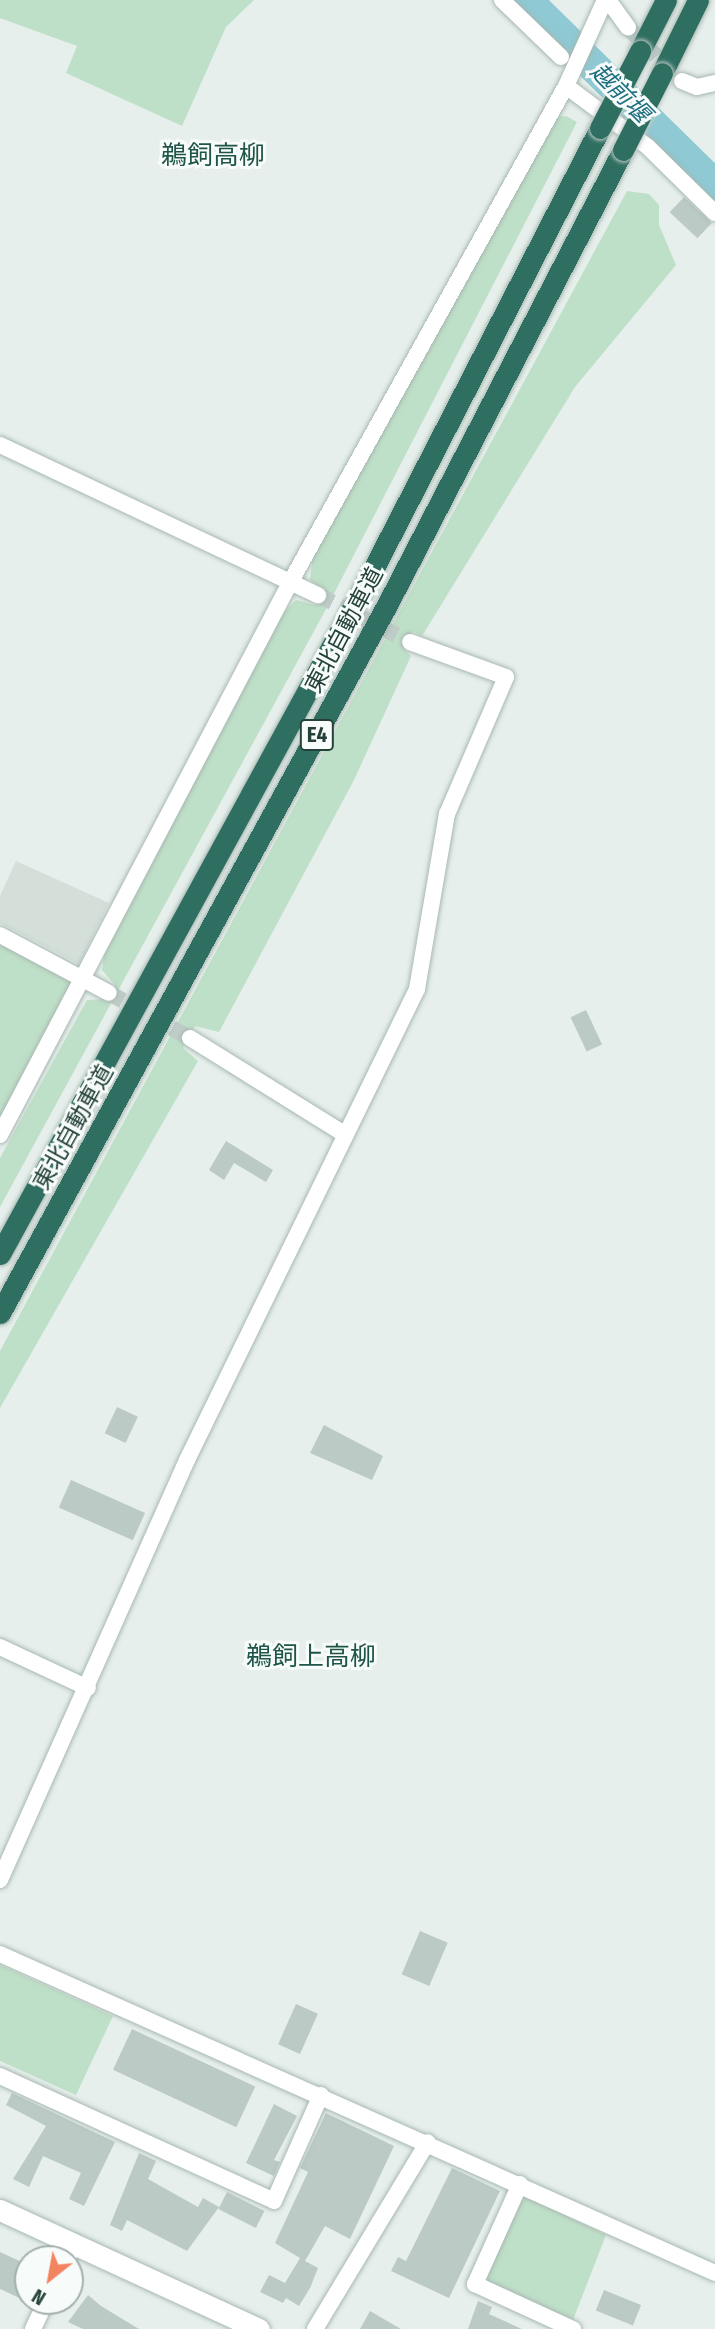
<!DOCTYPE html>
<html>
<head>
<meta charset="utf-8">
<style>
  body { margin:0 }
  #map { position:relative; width:715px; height:2329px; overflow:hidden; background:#e6efeb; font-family:"Fira Sans Condensed","Noto Sans JP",sans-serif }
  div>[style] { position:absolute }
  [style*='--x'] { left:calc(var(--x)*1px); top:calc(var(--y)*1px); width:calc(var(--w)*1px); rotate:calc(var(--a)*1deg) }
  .built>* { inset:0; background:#d4dfda }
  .green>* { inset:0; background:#bfe0c8 }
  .river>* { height:32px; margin:-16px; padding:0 16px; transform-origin:16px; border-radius:16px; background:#8ec9d4 }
  .building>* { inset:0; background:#bbcac4; transform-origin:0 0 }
  .street-tunnel>* { height:16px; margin-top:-8px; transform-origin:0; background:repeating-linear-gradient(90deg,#bfccc8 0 16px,transparent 0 24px) }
  .roads { filter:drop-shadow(0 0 2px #a8b8b2) drop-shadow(0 0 2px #a8b8b2) }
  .street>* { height:16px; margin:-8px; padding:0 8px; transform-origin:8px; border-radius:8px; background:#fff }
  .secondary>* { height:21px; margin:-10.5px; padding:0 10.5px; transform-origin:10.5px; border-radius:10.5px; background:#fff }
  .highway>* { height:21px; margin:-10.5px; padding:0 10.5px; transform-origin:10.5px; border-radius:10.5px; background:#2f6f62 }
  .bridges { filter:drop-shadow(0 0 2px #c2cac8) drop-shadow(0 0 2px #c2cac8) }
  .highway-bridge>* { height:21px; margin:-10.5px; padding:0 10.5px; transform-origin:10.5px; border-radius:10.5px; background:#2f6f62 }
  span { translate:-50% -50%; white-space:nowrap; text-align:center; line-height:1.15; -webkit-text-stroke:6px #f7fbf9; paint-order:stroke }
  .shield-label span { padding:2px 5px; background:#f7fbf9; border:2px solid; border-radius:5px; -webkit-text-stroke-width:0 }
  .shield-label { font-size:21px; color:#24423a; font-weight:700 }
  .street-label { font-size:23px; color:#24423a }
  .water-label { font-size:24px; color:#1c6f80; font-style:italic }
  .quarter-label { font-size:26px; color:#1f5548 }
  .north { position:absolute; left:14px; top:2245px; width:70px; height:70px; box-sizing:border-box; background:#f7fbf9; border:2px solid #a3b1ad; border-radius:50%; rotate:211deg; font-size:19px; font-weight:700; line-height:28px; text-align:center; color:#24423a }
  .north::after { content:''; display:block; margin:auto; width:24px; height:32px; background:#f4845f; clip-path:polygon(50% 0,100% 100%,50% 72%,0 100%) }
</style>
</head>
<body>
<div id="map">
  <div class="built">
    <div style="clip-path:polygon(16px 861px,109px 903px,79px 964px,0 923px,0 896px)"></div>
  </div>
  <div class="green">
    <div style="clip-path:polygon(0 0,254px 0,226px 27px,182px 126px,66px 73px,77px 46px,0 18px)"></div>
    <div style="clip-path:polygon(566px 116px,577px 122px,325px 611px,0 1207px,0 1158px,87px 1000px,105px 999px,115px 985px,102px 970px,104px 955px,284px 612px,296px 600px,315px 605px,322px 590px,310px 580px,313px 554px,557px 117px)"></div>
    <div style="clip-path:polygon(627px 191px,649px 194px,659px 205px,659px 225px,676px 265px,575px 387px,422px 636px,413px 631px,404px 649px,411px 656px,354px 780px,219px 1032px,195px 1026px,183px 1048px,198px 1061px,0 1408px,0 1351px)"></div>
    <div style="clip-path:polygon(0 939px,73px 979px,0 1121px)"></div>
    <div style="clip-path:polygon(0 1965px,113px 2016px,76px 2095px,0 2061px)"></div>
    <div style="clip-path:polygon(521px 2194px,606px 2235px,573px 2320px,489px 2284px,486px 2274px)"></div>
  </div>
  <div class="river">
    <div style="--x:526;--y:0;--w:265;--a:44.5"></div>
  </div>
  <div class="building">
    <div style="left:684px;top:197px;width:38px;height:21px;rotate:43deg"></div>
    <div style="left:586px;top:1010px;width:38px;height:17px;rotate:65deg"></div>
    <div style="clip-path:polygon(226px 1141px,273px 1170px,266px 1182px,234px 1163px,224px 1180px,209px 1170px)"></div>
    <div style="left:117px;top:1407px;width:23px;height:29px;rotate:25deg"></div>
    <div style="clip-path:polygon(324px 1425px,383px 1456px,372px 1480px,310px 1453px)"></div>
    <div style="left:71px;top:1480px;width:81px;height:30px;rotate:24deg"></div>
    <div style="left:420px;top:1931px;width:30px;height:47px;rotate:23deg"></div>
    <div style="left:296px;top:2004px;width:24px;height:44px;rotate:24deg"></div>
    <div style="left:132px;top:2029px;width:136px;height:45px;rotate:25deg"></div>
    <div style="clip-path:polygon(12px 2093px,115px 2142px,84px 2206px,69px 2199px,81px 2173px,43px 2156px,29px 2187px,13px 2179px,46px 2126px,6px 2105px)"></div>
    <div style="clip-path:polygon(274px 2104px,297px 2116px,274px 2160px,280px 2162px,274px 2176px,246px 2163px)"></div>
    <div style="clip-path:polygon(326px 2113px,394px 2146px,350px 2239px,325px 2226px,305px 2261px,318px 2268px,310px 2288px,299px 2306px,286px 2298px,283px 2303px,260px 2292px,269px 2275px,285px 2283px,300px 2258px,275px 2243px,308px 2172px,300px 2168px)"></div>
    <div style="clip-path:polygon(139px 2153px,156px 2161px,148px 2179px,198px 2207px,203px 2198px,219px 2207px,187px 2251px,127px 2220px,122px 2231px,110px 2225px)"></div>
    <div style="clip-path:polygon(452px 2168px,500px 2191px,449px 2298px,391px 2271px,398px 2257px,406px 2261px)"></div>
    <div style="left:227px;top:2192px;width:42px;height:19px;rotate:27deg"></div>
    <div style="clip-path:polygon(0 2252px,28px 2265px,28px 2302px,0 2289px)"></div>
    <div style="left:604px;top:2290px;width:40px;height:22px;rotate:22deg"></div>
    <div style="clip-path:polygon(88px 2295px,101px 2306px,139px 2329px,83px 2329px,68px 2322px)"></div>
    <div style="clip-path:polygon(478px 2301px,492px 2307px,489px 2314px,522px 2329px,468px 2329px)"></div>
    <div style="clip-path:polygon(370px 2311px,401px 2329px,360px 2329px)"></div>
  </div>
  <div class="street-tunnel">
    <div style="--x:628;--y:28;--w:76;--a:44.5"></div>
    <div style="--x:318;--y:595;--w:103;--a:27.1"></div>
    <div style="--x:109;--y:993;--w:93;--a:29.1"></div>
  </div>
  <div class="roads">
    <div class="street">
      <div style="--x:502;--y:0;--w:82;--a:44"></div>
      <div style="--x:608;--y:0;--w:34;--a:54"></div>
      <div style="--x:682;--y:81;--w:16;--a:22"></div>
      <div style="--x:697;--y:87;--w:18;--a:-13"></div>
      <div style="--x:566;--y:86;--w:102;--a:36.6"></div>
      <div style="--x:648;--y:147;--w:94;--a:44.6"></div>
      <div style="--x:0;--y:445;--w:352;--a:25.3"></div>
      <div style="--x:0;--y:935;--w:123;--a:28"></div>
      <div style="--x:190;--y:1038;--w:181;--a:31.9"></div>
      <div style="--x:0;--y:1135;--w:626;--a:-62.29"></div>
      <div style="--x:291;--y:581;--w:566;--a:-60.95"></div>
      <div style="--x:566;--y:86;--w:94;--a:-65.6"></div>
      <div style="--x:0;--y:1647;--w:97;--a:25"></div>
      <div style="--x:0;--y:1880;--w:460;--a:-66"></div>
      <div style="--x:187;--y:1460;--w:524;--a:-63.97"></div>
      <div style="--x:417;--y:989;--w:178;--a:-80.3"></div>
      <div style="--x:447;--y:814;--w:149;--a:-66.7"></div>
      <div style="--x:506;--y:677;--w:102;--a:-160"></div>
      <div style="--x:0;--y:1954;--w:783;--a:24.04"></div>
      <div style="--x:0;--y:2076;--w:301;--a:24.5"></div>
      <div style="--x:274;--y:2201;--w:116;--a:-66.1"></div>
      <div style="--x:520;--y:2184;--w:110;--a:114.2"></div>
      <div style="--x:475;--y:2284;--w:108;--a:24.7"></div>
      <div style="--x:67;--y:2259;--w:18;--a:-63"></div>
      <div style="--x:33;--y:2329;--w:31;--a:-65"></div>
      <div style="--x:315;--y:2329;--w:218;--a:-58.9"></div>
    </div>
    <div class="secondary">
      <div style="--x:0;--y:2210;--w:285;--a:24.7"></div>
    </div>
    <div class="highway">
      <div style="--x:640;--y:51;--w:57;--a:-63"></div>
      <div style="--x:662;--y:73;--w:81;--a:-63.7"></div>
      <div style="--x:0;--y:1254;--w:755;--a:-61.37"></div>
      <div style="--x:362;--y:591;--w:521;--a:-62.8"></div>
      <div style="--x:0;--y:1313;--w:807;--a:-61.34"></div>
      <div style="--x:387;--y:605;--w:513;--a:-62.59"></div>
    </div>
  </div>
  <div class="bridges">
    <div class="highway-bridge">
      <div style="--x:600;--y:128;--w:87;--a:-62.5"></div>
      <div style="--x:623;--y:150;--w:86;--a:-63.1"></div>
    </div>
  </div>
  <div class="shield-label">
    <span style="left:317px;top:735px">E4</span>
  </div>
  <div class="street-label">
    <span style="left:344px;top:630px;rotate:-62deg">東北自動車道</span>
    <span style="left:73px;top:1127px;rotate:-61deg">東北自動車道</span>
  </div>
  <div class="water-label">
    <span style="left:620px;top:93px;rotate:45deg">越前堰</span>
  </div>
  <div class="quarter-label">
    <span style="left:213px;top:156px">鵜飼高柳</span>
    <span style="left:311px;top:1657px">鵜飼上高柳</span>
  </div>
  <div class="north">N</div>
</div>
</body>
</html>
